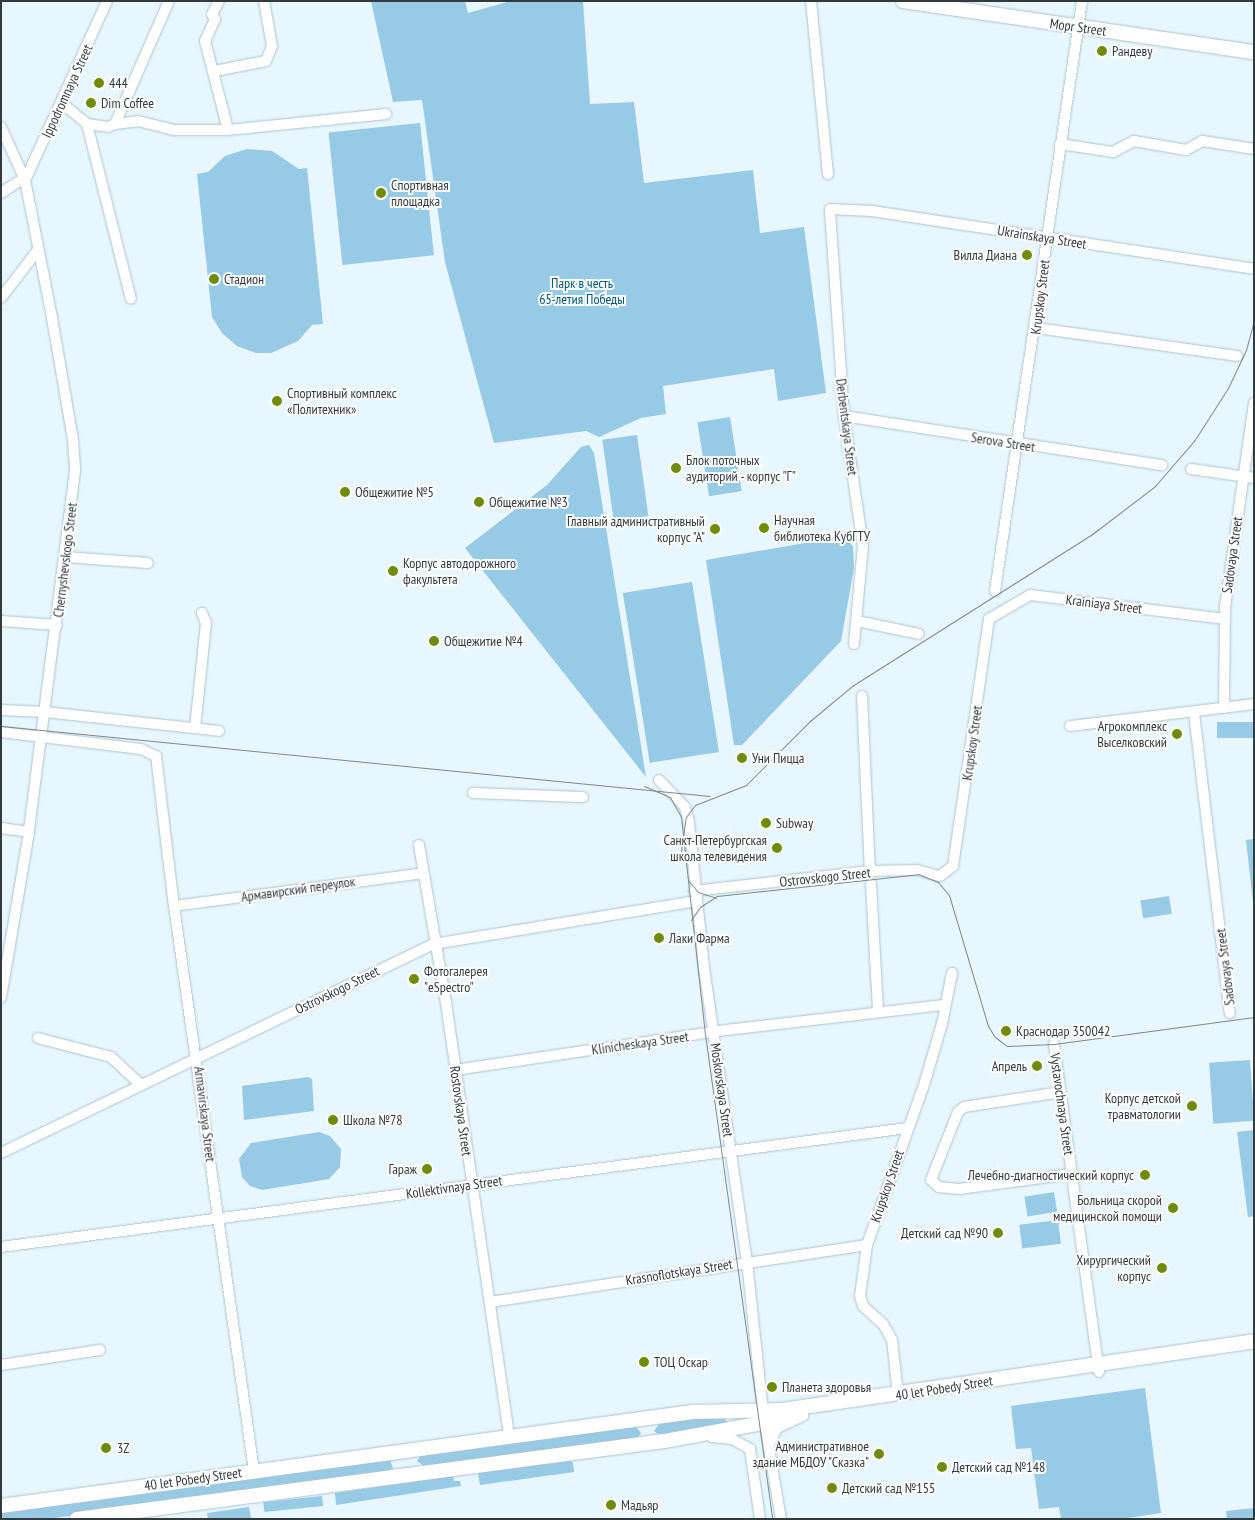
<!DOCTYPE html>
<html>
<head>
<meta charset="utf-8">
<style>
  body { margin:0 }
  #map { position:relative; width:1255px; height:1520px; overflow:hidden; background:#e7f6ff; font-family:"PT Sans Narrow",sans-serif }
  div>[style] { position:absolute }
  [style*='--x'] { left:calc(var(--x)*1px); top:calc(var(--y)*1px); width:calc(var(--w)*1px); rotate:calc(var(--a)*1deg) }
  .green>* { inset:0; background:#97cae5; transform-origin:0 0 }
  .roads { filter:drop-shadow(0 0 1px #b0c2cc) drop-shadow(0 0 1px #b0c2cc) }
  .minor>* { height:10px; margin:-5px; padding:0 5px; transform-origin:5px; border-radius:5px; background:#fff }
  .major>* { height:14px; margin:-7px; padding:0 7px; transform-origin:7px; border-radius:7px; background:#fff }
  .tram>* { height:1px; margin:-0.5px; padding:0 0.5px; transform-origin:0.5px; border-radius:0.5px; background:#7f898f }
  .dots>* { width:14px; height:14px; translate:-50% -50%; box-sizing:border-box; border:2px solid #fff; border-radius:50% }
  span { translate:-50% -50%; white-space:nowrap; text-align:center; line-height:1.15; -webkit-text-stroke:4px #fff; paint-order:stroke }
  .street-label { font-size:14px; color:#333a3e }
  .poi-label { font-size:14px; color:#333a3e }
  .left { translate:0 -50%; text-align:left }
  .right { translate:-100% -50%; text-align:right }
  .park-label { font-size:14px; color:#015372 }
  .frame { position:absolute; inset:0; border:2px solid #333a3e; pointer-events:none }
</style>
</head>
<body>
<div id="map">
  <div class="green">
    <div style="clip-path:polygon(371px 1px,465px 1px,468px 13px,511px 1px,583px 1px,590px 104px,634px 102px,644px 183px,753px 170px,760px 233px,804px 227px,826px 393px,778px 401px,774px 369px,663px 386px,666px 414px,641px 418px,599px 437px,586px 431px,494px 443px,445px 262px,422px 100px,393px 102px)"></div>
    <div style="left:420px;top:123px;width:133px;height:92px;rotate:84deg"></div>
    <div style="clip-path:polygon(247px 149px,272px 151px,299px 169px,307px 168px,323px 324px,312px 325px,298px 341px,271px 353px,256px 353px,237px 346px,222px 333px,212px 317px,197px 174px,208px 172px,225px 156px)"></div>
    <div style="left:730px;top:417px;width:75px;height:33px;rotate:81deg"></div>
    <div style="left:637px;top:435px;width:82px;height:35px;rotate:82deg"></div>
    <div style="clip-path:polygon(589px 445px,594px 453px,646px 777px,465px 548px,547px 485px,581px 447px)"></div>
    <div style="clip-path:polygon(846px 536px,853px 547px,854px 568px,841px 641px,742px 745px,734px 745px,706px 560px)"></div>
    <div style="left:692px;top:582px;width:172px;height:70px;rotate:81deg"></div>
    <div style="left:1254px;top:722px;width:16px;height:37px;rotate:90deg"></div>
    <div style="clip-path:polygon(1254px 839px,1254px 902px,1253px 902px,1246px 840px)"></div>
    <div style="left:1169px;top:896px;width:18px;height:29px;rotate:81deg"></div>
    <div style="left:1250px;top:1060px;width:61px;height:41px;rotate:86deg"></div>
    <div style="clip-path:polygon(308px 1077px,312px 1079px,314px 1111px,244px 1120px,242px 1086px)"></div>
    <div style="clip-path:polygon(1254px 1130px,1254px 1216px,1248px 1217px,1237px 1132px)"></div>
    <div style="clip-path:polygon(319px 1132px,330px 1136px,341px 1149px,340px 1167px,329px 1179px,262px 1190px,250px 1186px,242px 1177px,239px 1159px,251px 1143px)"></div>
    <div style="left:1054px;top:1192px;width:20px;height:30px;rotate:81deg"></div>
    <div style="left:1058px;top:1220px;width:24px;height:39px;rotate:83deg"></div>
    <div style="clip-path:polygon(1145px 1388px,1161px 1513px,1121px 1519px,1061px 1519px,1059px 1507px,1039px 1509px,1031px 1448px,1016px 1449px,1011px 1406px)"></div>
    <div style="clip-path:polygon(711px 1416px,719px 1416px,728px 1422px,727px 1426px,660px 1436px,654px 1431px,659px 1424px)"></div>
    <div style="clip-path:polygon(636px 1427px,641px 1433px,636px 1440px,424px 1466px,417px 1461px,422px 1454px)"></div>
    <div style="clip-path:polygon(390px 1460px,393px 1468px,386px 1472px,47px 1519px,1px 1519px,1px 1512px)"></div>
    <div style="clip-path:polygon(569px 1460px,573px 1463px,574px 1472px,480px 1485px,478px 1473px)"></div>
    <div style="clip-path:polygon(453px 1476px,454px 1481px,460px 1481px,461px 1486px,336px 1505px,335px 1493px)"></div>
    <div style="left:322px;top:1496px;width:10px;height:59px;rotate:84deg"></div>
    <div style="clip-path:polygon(249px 1507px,251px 1518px,208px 1519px,207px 1513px)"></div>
    <div style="clip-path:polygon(1254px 1508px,1254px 1519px,1227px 1519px,1226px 1511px)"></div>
  </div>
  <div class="roads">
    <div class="minor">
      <div style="--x:219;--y:1;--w:15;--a:118"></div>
      <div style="--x:212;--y:14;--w:6;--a:59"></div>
      <div style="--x:215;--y:19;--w:24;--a:114"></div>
      <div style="--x:205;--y:41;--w:92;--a:75.5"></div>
      <div style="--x:811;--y:1;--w:174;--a:84.4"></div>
      <div style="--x:215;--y:71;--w:52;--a:-11.1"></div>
      <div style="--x:266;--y:61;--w:16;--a:-68"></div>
      <div style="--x:272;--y:46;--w:46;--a:-100.1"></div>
      <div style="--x:62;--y:103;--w:33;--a:40"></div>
      <div style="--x:87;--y:124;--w:180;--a:75.9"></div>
      <div style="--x:87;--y:124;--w:21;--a:8"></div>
      <div style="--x:108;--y:127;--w:8;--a:-23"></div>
      <div style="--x:115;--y:124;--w:134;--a:-66.3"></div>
      <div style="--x:115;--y:124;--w:23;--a:-7"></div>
      <div style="--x:138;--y:121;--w:38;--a:14"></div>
      <div style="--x:175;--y:130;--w:53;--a:0"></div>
      <div style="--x:228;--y:130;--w:159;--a:-5.8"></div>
      <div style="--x:1;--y:127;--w:58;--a:65.6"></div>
      <div style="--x:25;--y:180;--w:141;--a:78.9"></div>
      <div style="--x:52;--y:318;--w:124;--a:80.2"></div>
      <div style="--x:73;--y:440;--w:31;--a:86"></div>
      <div style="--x:75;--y:471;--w:364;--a:97.3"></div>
      <div style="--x:29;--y:832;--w:168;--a:99.6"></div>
      <div style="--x:1060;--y:144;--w:54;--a:8.6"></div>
      <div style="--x:1113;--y:152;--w:24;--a:-28"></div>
      <div style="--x:1134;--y:141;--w:53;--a:9.8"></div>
      <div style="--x:1186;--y:150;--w:18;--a:-29"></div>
      <div style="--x:1202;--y:141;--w:53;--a:8.7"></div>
      <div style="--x:1;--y:193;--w:31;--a:-33"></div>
      <div style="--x:27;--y:176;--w:192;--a:-65.4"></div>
      <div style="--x:1;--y:298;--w:61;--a:-52.4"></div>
      <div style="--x:1036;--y:328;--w:203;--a:7.9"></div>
      <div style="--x:844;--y:416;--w:322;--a:8.8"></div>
      <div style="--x:1191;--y:469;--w:64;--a:8.1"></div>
      <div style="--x:65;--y:557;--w:83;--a:4.1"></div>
      <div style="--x:995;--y:591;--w:596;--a:-81.61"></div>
      <div style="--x:1;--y:621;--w:56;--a:4.1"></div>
      <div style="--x:857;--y:621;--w:63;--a:11.8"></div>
      <div style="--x:854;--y:644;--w:98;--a:-84.8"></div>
      <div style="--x:863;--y:546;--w:131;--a:-98.3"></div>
      <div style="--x:844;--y:416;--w:207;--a:-93.9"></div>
      <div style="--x:830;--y:209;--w:42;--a:2.7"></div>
      <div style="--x:872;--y:211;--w:386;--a:8.6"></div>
      <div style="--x:862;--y:696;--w:175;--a:87.4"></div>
      <div style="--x:1224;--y:708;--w:101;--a:-89.4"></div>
      <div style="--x:1225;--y:607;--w:206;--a:-81.9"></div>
      <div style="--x:1;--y:710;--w:44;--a:2.6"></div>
      <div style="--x:45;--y:712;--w:175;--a:6.2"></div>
      <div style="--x:1194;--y:713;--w:302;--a:83.2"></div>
      <div style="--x:1070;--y:726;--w:185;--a:-6.8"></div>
      <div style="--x:195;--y:728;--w:106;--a:-84"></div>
      <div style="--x:206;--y:623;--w:11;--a:-112"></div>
      <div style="--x:1;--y:732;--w:141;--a:6.9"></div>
      <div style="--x:141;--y:749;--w:17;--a:25"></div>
      <div style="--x:156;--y:756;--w:151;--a:83.2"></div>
      <div style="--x:174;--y:906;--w:571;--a:81.94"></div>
      <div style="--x:659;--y:780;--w:37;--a:46"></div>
      <div style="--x:685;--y:807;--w:16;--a:75"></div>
      <div style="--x:689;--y:822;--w:147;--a:84.1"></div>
      <div style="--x:704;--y:968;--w:297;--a:81.7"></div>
      <div style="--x:747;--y:1262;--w:151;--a:83.9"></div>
      <div style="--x:763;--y:1412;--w:109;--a:80.5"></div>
      <div style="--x:473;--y:793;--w:110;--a:2.1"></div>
      <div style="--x:1;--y:828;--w:28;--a:8"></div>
      <div style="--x:419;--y:845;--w:160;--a:80.3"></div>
      <div style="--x:446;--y:1003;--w:439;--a:81.7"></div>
      <div style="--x:871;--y:884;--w:127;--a:86.8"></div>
      <div style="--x:694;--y:891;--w:177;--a:-6.5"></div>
      <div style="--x:870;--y:871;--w:47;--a:-1.2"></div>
      <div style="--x:917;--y:870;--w:24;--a:15"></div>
      <div style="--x:940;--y:876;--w:16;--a:-38"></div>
      <div style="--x:953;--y:866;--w:250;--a:-81.7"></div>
      <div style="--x:989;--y:619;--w:48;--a:-30.3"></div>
      <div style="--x:1030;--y:595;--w:197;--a:7"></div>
      <div style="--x:174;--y:906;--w:251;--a:-7.5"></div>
      <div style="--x:38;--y:1038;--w:75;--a:14.6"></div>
      <div style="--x:111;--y:1057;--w:40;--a:43"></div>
      <div style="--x:1054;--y:1044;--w:331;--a:82.2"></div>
      <div style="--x:455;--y:1070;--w:275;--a:-8.4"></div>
      <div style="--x:727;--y:1030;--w:218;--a:-6.6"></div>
      <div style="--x:1061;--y:1092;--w:98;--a:171.2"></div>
      <div style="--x:964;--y:1107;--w:8;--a:140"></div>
      <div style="--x:958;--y:1112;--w:73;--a:111.7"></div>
      <div style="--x:931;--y:1180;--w:11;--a:41"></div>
      <div style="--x:939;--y:1187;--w:20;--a:6"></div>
      <div style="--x:959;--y:1189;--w:113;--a:-7.6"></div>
      <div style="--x:1;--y:1153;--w:481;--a:-25.8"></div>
      <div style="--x:434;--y:944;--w:266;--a:-9.3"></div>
      <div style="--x:1;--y:1247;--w:914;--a:-7.48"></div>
      <div style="--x:490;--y:1302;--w:381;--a:-8.6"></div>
      <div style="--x:1;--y:1365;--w:100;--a:-8.6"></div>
      <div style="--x:898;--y:1395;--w:55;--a:-96.2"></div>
      <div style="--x:892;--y:1340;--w:18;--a:-119"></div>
      <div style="--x:883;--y:1324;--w:27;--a:-138"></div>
      <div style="--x:863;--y:1306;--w:10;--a:-107"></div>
      <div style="--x:860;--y:1296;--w:51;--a:-82.2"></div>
      <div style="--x:867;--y:1245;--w:167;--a:-70.4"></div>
      <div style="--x:923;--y:1088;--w:67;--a:-73.5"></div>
      <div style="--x:942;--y:1024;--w:52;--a:-78.9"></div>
      <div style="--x:712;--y:1437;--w:20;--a:6"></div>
      <div style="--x:732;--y:1439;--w:21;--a:29"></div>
      <div style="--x:750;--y:1449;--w:71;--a:81.9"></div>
      <div style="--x:770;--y:1443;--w:17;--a:-65"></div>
      <div style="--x:777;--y:1428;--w:29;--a:-25"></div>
    </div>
    <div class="major">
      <div style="--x:903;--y:1;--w:355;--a:8.3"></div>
      <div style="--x:1;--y:1506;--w:698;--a:-7.74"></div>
      <div style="--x:693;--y:1412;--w:90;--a:-1.3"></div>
      <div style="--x:783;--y:1410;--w:476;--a:-8.3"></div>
      <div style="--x:77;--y:1519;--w:592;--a:-7.57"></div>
      <div style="--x:664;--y:1441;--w:127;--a:-10.4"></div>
    </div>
  </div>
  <div class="tram">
    <div style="--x:1;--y:726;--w:712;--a:5.64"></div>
    <div style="--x:644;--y:786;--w:28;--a:23"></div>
    <div style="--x:670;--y:797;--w:23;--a:61"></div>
    <div style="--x:681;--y:817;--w:218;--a:83.7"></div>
    <div style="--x:705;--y:1034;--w:490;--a:82.1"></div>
    <div style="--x:681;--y:851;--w:34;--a:-82"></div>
    <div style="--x:686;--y:817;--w:15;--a:-53"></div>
    <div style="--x:695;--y:805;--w:55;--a:-21.4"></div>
    <div style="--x:746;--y:785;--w:91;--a:-45"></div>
    <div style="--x:810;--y:721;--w:55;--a:-39.8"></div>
    <div style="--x:852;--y:686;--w:283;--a:-32.3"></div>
    <div style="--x:1091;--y:535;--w:81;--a:-37.4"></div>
    <div style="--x:1155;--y:486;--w:60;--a:-49.1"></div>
    <div style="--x:1194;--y:441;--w:63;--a:-57.3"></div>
    <div style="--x:1228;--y:388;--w:42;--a:-64.7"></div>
    <div style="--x:1246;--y:350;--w:30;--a:-75"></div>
    <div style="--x:688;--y:880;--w:16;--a:50"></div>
    <div style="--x:698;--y:892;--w:19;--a:18"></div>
    <div style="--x:691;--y:920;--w:16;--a:-55"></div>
    <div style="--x:700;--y:907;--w:20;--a:-33"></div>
    <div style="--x:717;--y:896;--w:202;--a:-6.2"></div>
    <div style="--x:918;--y:874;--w:22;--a:22"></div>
    <div style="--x:938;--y:882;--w:17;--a:50"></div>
    <div style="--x:949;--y:895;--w:137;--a:73.4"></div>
    <div style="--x:988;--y:1026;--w:13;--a:58"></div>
    <div style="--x:995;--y:1037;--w:15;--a:37"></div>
    <div style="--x:1007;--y:1046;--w:47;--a:-2.4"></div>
    <div style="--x:1054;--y:1044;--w:202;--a:-7.7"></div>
  </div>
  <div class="dots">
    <div style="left:1102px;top:51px;background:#6e8c09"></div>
    <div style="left:99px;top:83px;background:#6e8c09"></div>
    <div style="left:91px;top:103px;background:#6e8c09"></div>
    <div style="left:381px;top:193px;background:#6e8c09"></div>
    <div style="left:1027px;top:255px;background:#6e8c09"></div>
    <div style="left:214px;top:279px;background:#6e8c09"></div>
    <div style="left:277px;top:401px;background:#6e8c09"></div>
    <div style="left:676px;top:468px;background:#6e8c09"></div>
    <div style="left:345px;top:492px;background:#6e8c09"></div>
    <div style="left:479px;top:502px;background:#6e8c09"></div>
    <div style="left:764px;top:528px;background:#6e8c09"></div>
    <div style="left:715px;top:529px;background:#6e8c09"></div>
    <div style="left:393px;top:571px;background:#6e8c09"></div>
    <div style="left:434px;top:641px;background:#6e8c09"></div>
    <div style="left:1177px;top:734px;background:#6e8c09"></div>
    <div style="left:742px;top:758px;background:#6e8c09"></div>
    <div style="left:766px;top:823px;background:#6e8c09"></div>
    <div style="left:777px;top:848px;background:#6e8c09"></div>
    <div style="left:659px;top:938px;background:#6e8c09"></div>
    <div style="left:414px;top:979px;background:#6e8c09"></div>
    <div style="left:1006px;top:1031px;background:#6e8c09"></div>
    <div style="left:1037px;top:1066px;background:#6e8c09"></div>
    <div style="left:1192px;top:1106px;background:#6e8c09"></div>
    <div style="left:333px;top:1120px;background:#6e8c09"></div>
    <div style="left:427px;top:1169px;background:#6e8c09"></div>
    <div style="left:1145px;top:1175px;background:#6e8c09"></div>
    <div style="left:1173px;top:1208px;background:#6e8c09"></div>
    <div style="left:998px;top:1233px;background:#6e8c09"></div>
    <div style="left:1162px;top:1268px;background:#6e8c09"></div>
    <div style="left:644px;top:1362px;background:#6e8c09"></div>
    <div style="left:772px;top:1387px;background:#6e8c09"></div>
    <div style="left:106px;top:1448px;background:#6e8c09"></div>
    <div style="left:879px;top:1454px;background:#6e8c09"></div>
    <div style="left:942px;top:1467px;background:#6e8c09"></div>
    <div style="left:832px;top:1488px;background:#6e8c09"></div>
    <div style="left:611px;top:1505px;background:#6e8c09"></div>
  </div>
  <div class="street-label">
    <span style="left:1078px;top:27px;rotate:8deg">Mopr Street</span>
    <span style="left:67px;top:91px;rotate:-65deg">Ippodromnaya Street</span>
    <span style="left:1042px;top:237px;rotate:9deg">Ukrainskaya Street</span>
    <span style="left:1040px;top:297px;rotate:-83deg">Krupskoy Street</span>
    <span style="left:847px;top:427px;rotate:83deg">Derbentskaya Street</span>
    <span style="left:1003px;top:442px;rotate:9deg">Serova Street</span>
    <span style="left:1232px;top:555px;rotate:-82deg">Sadovaya Street</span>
    <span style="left:65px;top:560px;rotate:-83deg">Chernyshevskogo Street</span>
    <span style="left:1104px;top:604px;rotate:7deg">Krainiaya Street</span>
    <span style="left:972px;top:743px;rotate:-82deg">Krupskoy Street</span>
    <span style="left:825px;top:877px;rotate:-6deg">Ostrovskogo Street</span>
    <span style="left:298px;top:889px;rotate:-8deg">Армавирский переулок</span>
    <span style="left:1225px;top:967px;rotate:-97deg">Sadovaya Street</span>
    <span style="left:337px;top:990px;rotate:-26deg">Ostrovskogo Street</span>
    <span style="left:640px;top:1043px;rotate:-8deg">Klinicheskaya Street</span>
    <span style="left:722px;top:1090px;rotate:82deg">Moskovskaya Street</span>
    <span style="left:1062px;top:1104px;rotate:82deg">Vystavochnaya Street</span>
    <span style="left:461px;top:1111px;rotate:82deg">Rostovskaya Street</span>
    <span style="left:205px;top:1114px;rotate:83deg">Armavirskaya Street</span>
    <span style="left:887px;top:1186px;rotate:-71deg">Krupskoy Street</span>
    <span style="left:454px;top:1187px;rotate:-8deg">Kollektivnaya Street</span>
    <span style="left:679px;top:1272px;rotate:-9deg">Krasnoflotskaya Street</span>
    <span style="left:944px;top:1388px;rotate:-9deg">40 let Pobedy Street</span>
    <span style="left:193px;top:1479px;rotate:-8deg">40 let Pobedy Street</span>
  </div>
  <div class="poi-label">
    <span class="left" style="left:1112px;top:51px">Рандеву</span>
    <span class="left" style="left:109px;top:83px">444</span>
    <span class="left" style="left:101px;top:103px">Dim Coffee</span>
    <span class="left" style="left:391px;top:193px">Спортивная<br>площадка</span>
    <span class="right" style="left:1017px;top:255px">Вилла Диана</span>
    <span class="left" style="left:224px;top:279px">Стадион</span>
    <span class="left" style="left:287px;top:401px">Спортивный комплекс<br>«Политехник»</span>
    <span class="left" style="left:686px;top:468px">Блок поточных<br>аудиторий - корпус "Г"</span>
    <span class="left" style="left:355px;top:492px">Общежитие №5</span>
    <span class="left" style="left:489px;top:502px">Общежитие №3</span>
    <span class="left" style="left:774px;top:528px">Научная<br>библиотека КубГТУ</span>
    <span class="right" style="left:705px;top:529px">Главный административный<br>корпус "А"</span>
    <span class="left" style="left:403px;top:571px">Корпус автодорожного<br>факультета</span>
    <span class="left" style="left:444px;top:641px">Общежитие №4</span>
    <span class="right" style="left:1167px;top:734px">Агрокомплекс<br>Выселковский</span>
    <span class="left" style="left:752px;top:758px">Уни Пицца</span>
    <span class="left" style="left:776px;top:823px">Subway</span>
    <span class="right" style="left:767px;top:848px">Санкт-Петербургская<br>школа телевидения</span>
    <span class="left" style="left:669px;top:938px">Лаки Фарма</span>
    <span class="left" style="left:424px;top:979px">Фотогалерея<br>"eSpectro"</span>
    <span class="left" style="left:1016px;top:1031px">Краснодар 350042</span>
    <span class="right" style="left:1027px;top:1066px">Апрель</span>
    <span class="right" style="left:1181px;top:1106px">Корпус детской<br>травматологии</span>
    <span class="left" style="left:343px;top:1120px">Школа №78</span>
    <span class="right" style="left:417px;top:1169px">Гараж</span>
    <span class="right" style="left:1134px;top:1175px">Лечебно-диагностический корпус</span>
    <span class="right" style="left:1162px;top:1208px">Больница скорой<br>медицинской помощи</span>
    <span class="right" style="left:988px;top:1233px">Детский сад №90</span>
    <span class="right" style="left:1151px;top:1268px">Хирургический<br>корпус</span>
    <span class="left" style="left:654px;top:1362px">ТОЦ Оскар</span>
    <span class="left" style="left:782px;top:1387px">Планета здоровья</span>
    <span class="right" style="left:869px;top:1454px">Административное<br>здание МБДОУ "Сказка"</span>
    <span class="left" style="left:117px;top:1448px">3Z</span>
    <span class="left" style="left:952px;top:1467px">Детский сад №148</span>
    <span class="left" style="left:842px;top:1488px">Детский сад №155</span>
    <span class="left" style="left:621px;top:1505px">Мадьяр</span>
  </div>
  <div class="park-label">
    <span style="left:582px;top:291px">Парк в честь<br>65-летия Победы</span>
  </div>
  <div class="frame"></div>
</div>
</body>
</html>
